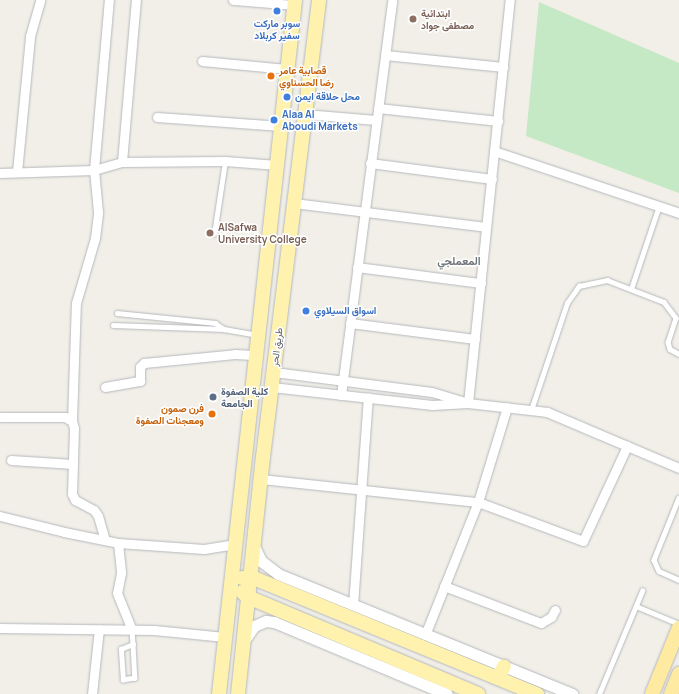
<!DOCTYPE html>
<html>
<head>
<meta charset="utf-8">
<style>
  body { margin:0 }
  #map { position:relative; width:679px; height:694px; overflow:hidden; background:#f1efe8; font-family:Manrope,Vazirmatn,sans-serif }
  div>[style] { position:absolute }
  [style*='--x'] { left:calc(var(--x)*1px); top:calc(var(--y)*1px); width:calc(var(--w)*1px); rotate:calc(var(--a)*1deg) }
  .green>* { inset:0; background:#c5e8c5 }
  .roads { filter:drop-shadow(0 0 1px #b5b8bc) drop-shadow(0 0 1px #b5b8bc) }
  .service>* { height:4.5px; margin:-2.25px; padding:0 2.25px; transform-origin:2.25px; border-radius:2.25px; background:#fff }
  .minor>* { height:9px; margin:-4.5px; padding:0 4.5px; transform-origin:4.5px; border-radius:4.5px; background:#fff }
  .tertiary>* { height:11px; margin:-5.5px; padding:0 5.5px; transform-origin:5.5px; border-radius:5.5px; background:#fff }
  .primary>* { height:14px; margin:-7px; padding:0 7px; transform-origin:7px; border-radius:7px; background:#fff2af }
  .trunk>* { height:14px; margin:-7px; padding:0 7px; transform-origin:7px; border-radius:7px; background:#feeaa1 }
  .dots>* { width:11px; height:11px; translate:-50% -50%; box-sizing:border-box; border:2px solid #fff; border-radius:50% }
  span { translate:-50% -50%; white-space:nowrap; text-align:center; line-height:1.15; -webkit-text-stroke:3px #fff; paint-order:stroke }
  .education-label { font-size:10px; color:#785e54; font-weight:700 }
  .left { translate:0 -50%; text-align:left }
  .shop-label { font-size:10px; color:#366cbe; font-weight:700 }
  .food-label { font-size:10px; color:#c56008; font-weight:700 }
  .right { translate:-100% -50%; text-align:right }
  .street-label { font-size:10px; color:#5f6368 }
  .service-label { font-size:10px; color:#4e5e75; font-weight:700 }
  .neighbourhood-label { font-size:11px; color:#70757a; font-weight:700 }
</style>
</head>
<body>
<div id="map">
  <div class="green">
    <div style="clip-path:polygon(539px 2px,679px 63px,679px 193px,526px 136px)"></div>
  </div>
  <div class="roads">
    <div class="service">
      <div style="--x:214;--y:234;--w:74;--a:-81.4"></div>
      <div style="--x:631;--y:289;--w:88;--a:-71.4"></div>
      <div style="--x:117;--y:313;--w:99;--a:5.8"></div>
      <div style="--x:215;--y:323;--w:11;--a:34"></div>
      <div style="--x:113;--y:325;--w:111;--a:2.1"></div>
      <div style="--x:224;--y:329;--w:34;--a:10"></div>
      <div style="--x:531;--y:410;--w:113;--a:-71.4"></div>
      <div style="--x:567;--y:303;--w:21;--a:-55"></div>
      <div style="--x:579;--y:286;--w:29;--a:-12"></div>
      <div style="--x:607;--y:280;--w:61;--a:21.1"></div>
      <div style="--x:664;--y:302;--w:20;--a:53"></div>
      <div style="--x:676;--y:318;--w:25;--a:108"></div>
      <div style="--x:668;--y:342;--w:7;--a:74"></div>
      <div style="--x:670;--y:349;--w:10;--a:29"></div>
      <div style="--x:679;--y:498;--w:67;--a:112"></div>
      <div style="--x:654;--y:560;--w:12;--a:66"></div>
      <div style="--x:659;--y:571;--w:22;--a:24"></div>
      <div style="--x:636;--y:606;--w:47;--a:22.7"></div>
      <div style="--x:132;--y:630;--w:14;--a:86"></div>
      <div style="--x:133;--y:644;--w:34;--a:87"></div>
      <div style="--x:135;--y:678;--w:12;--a:171"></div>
      <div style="--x:123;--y:680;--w:31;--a:-94"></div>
      <div style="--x:121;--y:649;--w:13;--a:-23"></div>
      <div style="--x:599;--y:694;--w:112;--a:-67.3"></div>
    </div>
    <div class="minor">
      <div style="--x:233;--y:0;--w:61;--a:4.7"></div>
      <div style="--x:385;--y:55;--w:119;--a:5.8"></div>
      <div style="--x:202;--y:61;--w:85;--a:5.4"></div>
      <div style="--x:378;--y:108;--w:121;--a:6.2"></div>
      <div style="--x:305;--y:114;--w:71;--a:4.8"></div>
      <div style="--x:157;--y:117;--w:124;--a:4.2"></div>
      <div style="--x:494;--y:151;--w:195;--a:18.5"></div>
      <div style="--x:122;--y:162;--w:163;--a:-85.1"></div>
      <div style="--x:370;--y:163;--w:123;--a:7.5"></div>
      <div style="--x:17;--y:172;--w:137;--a:-84.5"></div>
      <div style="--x:30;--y:36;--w:37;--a:-74"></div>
      <div style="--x:0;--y:173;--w:94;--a:-1.8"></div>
      <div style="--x:94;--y:170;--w:29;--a:-16"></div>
      <div style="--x:122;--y:162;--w:103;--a:-0.6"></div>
      <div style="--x:225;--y:161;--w:52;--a:4.4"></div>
      <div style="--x:294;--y:203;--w:193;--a:7.1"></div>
      <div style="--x:357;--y:267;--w:125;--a:7.4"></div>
      <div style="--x:350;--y:323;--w:126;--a:7.3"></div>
      <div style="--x:274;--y:372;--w:159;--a:7.2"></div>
      <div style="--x:432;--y:392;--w:37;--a:17"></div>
      <div style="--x:105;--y:387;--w:36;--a:-10"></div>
      <div style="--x:140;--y:381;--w:14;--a:-90"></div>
      <div style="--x:140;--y:367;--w:6;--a:-45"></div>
      <div style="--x:144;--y:363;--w:91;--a:-5.6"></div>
      <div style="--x:235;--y:354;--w:22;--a:3"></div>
      <div style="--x:272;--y:387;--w:161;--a:6.4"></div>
      <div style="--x:432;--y:405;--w:36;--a:-3"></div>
      <div style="--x:468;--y:403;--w:80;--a:6.5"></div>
      <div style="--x:547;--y:412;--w:143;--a:23"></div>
      <div style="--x:341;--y:395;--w:398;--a:-82.6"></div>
      <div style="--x:468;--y:403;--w:405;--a:-84.1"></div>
      <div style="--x:0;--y:417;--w:65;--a:0"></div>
      <div style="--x:65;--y:417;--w:8;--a:30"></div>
      <div style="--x:72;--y:421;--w:7;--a:74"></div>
      <div style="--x:74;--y:428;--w:66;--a:91.7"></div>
      <div style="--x:72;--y:494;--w:7;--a:63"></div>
      <div style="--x:75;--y:500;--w:21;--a:28"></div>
      <div style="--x:94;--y:510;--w:7;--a:56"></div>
      <div style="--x:98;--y:516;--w:25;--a:74"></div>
      <div style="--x:72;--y:421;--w:118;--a:-88.1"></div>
      <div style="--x:76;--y:303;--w:68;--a:-73.7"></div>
      <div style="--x:95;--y:238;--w:26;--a:-83"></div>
      <div style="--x:98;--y:212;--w:42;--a:-95.4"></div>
      <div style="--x:94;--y:170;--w:171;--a:-85"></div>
      <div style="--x:11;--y:460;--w:62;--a:3.7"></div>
      <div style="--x:261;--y:479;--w:218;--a:6.1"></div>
      <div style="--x:478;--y:502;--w:112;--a:20.4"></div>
      <div style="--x:583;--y:541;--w:105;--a:-65.1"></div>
      <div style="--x:0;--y:516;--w:66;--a:14"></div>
      <div style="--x:64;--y:532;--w:55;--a:11.5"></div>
      <div style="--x:118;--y:543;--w:86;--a:4"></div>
      <div style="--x:204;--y:549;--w:32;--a:-9"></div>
      <div style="--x:118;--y:543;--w:30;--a:84"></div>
      <div style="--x:121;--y:573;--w:20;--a:101"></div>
      <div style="--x:117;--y:593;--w:40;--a:68"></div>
      <div style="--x:444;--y:586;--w:104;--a:20.9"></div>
      <div style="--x:541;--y:623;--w:12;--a:-31"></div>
      <div style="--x:551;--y:617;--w:8;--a:-60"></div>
      <div style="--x:353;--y:605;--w:208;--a:-85.9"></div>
      <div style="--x:0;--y:628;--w:154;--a:0.7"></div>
      <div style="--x:154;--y:630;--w:71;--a:5.6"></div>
      <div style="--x:425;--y:635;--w:143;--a:-68.3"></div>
      <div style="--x:478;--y:502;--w:99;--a:-73"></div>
      <div style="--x:92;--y:694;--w:65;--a:-83.9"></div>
    </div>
    <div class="tertiary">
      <div style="--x:254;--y:546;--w:17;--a:65"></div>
      <div style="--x:261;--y:561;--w:21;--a:37"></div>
      <div style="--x:278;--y:574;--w:318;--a:22.2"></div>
      <div style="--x:245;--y:639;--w:16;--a:-55"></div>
      <div style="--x:254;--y:626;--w:13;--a:-23"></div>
      <div style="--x:266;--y:621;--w:8;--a:7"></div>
      <div style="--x:274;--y:622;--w:187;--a:22.6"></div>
    </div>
    <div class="primary">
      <div style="--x:242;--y:578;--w:14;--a:4"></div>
      <div style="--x:256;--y:579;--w:304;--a:22.3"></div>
      <div style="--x:242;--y:592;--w:8;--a:40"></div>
      <div style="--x:248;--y:597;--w:250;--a:22.9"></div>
      <div style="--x:498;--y:678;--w:13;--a:-63"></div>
      <div style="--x:219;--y:694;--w:698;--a:-83.75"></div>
      <div style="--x:238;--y:694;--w:238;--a:-84"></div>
      <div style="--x:263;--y:457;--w:460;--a:-83"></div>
    </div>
    <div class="trunk">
      <div style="--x:652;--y:694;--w:71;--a:-67.8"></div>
      <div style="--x:671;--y:694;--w:22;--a:-68"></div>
    </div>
  </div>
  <div class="dots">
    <div style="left:277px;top:11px;background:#3f7fe0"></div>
    <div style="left:413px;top:19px;background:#8d6e63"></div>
    <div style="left:271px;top:76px;background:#e8710a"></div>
    <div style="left:287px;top:97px;background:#3f7fe0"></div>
    <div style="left:274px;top:120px;background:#3f7fe0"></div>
    <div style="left:210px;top:233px;background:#8d6e63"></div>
    <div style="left:306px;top:311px;background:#3f7fe0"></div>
    <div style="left:213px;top:397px;background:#5c6f8a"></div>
    <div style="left:212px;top:414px;background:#e8710a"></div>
  </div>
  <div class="education-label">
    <span class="left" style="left:421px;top:19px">ابتدائية<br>مصطفى جواد</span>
    <span class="left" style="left:218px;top:233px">AlSafwa<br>University College</span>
  </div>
  <div class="shop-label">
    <span style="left:277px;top:29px">سوبر ماركت<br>سفير كربلاد</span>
    <span class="left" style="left:295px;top:97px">محل حلاقة ايمن</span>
    <span class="left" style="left:282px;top:120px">Alaa Al<br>Aboudi Markets</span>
    <span class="left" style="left:314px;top:311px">اسواق السيلاوي</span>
  </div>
  <div class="food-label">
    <span class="left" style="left:279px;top:76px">قصابية عامر<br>رضا الحسناوي</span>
    <span class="right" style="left:204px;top:414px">فرن صمون<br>ومعجنات الصفوة</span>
  </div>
  <div class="street-label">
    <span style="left:277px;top:347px;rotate:-83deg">طريق الحر</span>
  </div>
  <div class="service-label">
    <span class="left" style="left:221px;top:397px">كلية الصفوة<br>الجامعة</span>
  </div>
  <div class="neighbourhood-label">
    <span style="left:459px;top:261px">المعملجي</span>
  </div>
</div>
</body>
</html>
